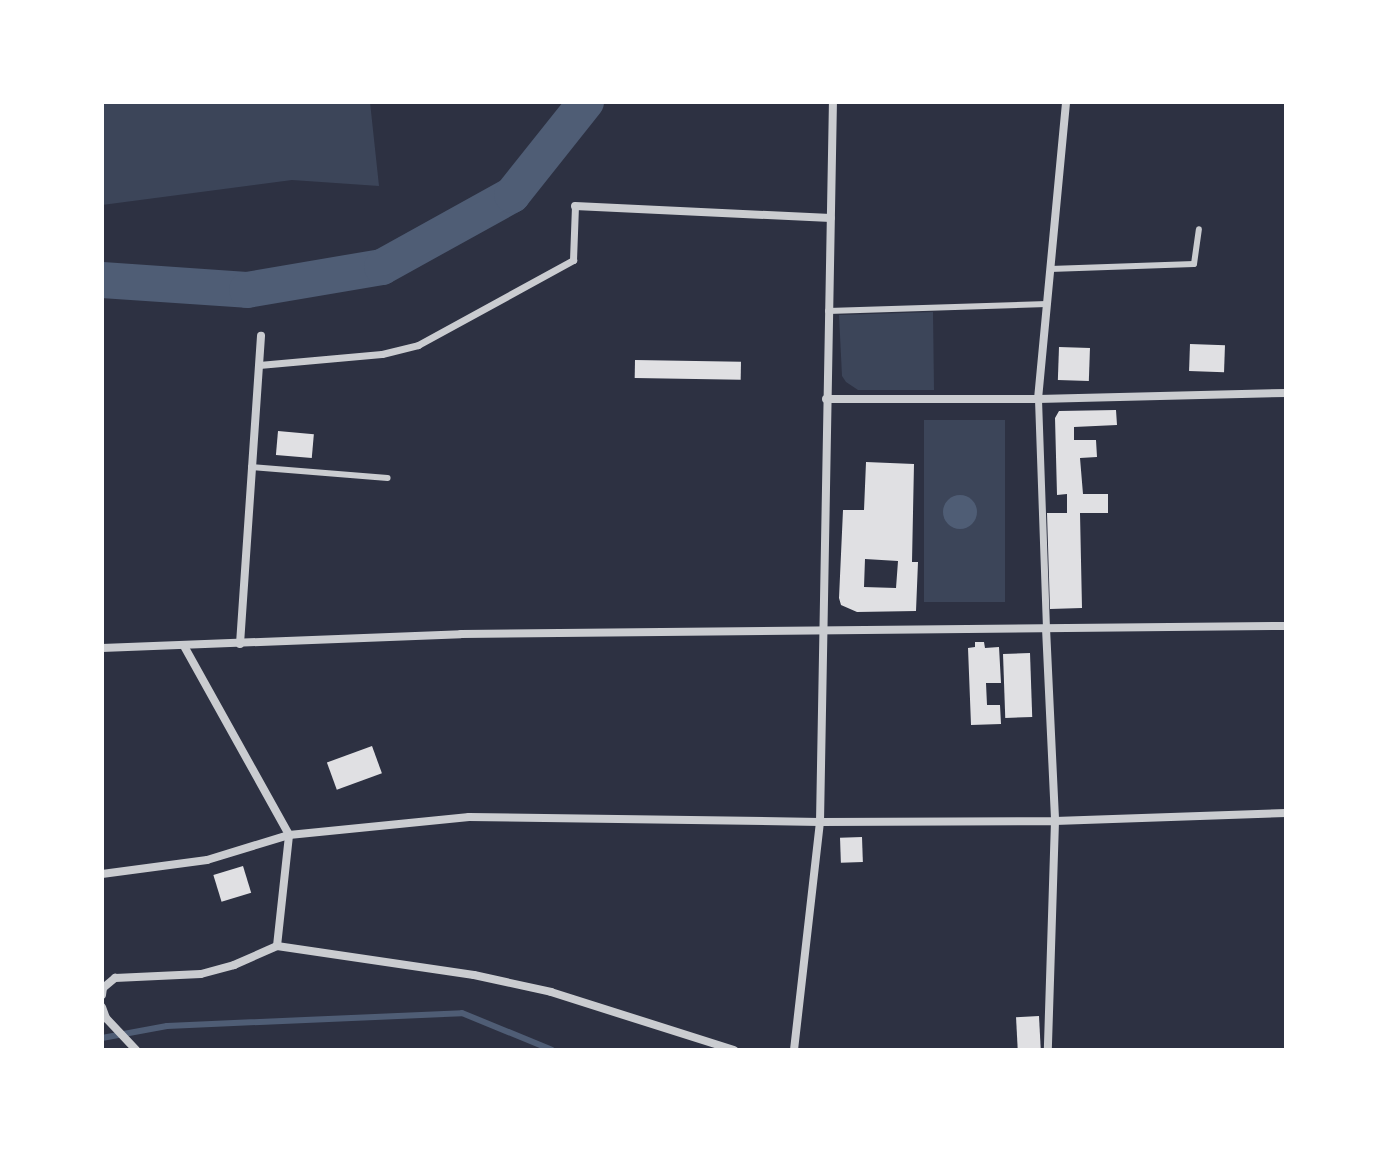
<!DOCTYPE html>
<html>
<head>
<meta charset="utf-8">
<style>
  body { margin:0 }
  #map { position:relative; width:1388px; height:1152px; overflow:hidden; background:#2d3142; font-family:"Fira Sans",sans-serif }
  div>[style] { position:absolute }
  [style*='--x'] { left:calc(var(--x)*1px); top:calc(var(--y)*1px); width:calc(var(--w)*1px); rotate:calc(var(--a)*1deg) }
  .green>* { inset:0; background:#3c4559; transform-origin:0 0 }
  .water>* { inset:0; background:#4f5d75 }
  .round { border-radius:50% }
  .stream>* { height:6px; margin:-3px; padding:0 3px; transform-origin:3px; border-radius:3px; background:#4f5d75 }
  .river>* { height:36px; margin:-18px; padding:0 18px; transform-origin:18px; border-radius:18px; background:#4f5d75 }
  .building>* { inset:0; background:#e0e0e3; transform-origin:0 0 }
  .service>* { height:6px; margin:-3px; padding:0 3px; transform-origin:3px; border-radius:3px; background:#caccd0 }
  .pedestrian>* { height:7px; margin:-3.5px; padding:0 3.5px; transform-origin:3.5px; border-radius:3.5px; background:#caccd0 }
  .minor>* { height:8px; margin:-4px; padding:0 4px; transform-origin:4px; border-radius:4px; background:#caccd0 }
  span { translate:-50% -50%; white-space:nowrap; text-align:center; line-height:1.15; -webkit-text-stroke:6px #fff; paint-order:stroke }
  .frame { position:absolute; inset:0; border:104px solid #fff; pointer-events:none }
</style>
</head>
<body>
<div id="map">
  <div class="green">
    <div style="clip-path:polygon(102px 102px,370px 102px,379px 186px,292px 180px,102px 205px)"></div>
    <div style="clip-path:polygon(933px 312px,934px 390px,858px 390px,846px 382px,842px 376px,839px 315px)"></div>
    <div style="left:1005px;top:420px;width:182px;height:81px;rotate:90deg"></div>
  </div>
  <div class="water">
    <div class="round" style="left:943px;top:495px;width:34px;height:34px"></div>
  </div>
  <div class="stream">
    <div style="--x:102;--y:1038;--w:66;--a:-10.5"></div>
    <div style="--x:167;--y:1026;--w:295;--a:-2.5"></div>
    <div style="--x:462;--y:1013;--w:97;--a:22.3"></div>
  </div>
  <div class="river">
    <div style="--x:102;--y:280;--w:145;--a:3.9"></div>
    <div style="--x:247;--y:290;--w:137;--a:-9.7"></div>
    <div style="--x:382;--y:267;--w:149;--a:-29"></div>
    <div style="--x:512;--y:195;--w:119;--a:-51.5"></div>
  </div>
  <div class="building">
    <div style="left:1190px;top:344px;width:35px;height:27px;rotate:2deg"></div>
    <div style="left:1059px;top:347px;width:31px;height:33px;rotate:2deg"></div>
    <div style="left:635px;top:360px;width:106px;height:18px;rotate:1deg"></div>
    <div style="clip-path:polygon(1116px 410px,1117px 425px,1074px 427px,1074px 440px,1096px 440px,1097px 457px,1080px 458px,1083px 494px,1108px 494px,1108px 513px,1080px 513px,1082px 608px,1050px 609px,1047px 513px,1067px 513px,1067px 494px,1057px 495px,1055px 418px,1059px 411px)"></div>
    <div style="left:278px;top:431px;width:36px;height:24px;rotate:5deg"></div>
    <div style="clip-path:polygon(evenodd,866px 462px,914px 464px,912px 562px,918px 562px,916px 611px,857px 612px,841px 605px,839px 598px,843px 510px,864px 510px,866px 462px,865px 559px,898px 561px,896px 588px,864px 587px,865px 559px)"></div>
    <div style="clip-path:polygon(975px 642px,984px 642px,985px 648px,999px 647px,1001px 683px,986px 683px,987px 705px,1000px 705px,1001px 724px,971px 725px,968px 648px,975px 647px)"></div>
    <div style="left:1030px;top:653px;width:64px;height:27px;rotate:88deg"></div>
    <div style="left:372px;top:746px;width:29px;height:48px;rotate:70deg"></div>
    <div style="left:862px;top:837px;width:25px;height:22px;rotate:88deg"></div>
    <div style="left:243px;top:866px;width:28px;height:31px;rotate:73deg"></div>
    <div style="left:1039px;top:1016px;width:34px;height:23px;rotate:87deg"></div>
  </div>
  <div class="service">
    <div style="--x:1050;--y:269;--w:144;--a:-2"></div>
    <div style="--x:1194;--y:264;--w:35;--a:-82"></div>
    <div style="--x:828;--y:311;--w:219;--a:-1.8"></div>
    <div style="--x:251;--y:467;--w:137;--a:4.6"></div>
  </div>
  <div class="pedestrian">
    <div style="--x:259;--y:365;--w:123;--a:-5.1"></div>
    <div style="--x:382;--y:354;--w:37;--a:-14"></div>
    <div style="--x:418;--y:345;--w:177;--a:-28.7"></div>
    <div style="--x:573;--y:260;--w:54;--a:-87.9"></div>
    <div style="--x:1038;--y:399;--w:229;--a:88"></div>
  </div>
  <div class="minor">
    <div style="--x:575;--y:206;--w:256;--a:2.7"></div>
    <div style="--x:826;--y:399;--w:212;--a:0"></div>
    <div style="--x:1038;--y:399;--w:248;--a:-1.4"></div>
    <div style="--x:1038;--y:399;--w:298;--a:-84.6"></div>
    <div style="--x:1046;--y:628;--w:193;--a:87.3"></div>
    <div style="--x:1055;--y:821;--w:229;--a:91.8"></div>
    <div style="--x:240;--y:644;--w:309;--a:-86.1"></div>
    <div style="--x:184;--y:646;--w:216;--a:60.9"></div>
    <div style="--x:102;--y:648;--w:359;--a:-2.2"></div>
    <div style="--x:461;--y:634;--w:825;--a:-0.56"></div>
    <div style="--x:102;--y:874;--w:106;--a:-7.6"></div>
    <div style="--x:207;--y:860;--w:86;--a:-17"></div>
    <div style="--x:289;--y:835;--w:181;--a:-5.7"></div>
    <div style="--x:469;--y:817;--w:351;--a:0.8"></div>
    <div style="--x:820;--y:822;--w:235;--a:-0.2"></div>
    <div style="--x:1055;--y:821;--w:231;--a:-2"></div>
    <div style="--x:277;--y:946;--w:199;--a:8.4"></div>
    <div style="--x:474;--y:975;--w:79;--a:12.4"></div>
    <div style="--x:551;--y:992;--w:192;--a:17.6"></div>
    <div style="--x:277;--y:946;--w:112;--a:-83.8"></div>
    <div style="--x:102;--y:995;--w:7;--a:-82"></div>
    <div style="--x:103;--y:988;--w:16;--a:-40"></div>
    <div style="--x:115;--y:978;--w:86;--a:-2.7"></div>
    <div style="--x:201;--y:974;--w:34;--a:-15"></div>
    <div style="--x:234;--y:965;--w:47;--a:-23.8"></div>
    <div style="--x:102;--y:1007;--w:12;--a:70"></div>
    <div style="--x:106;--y:1018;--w:44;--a:46.8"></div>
    <div style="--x:794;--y:1050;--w:229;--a:-83.5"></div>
    <div style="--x:820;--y:822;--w:720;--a:-88.97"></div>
  </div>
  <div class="frame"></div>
</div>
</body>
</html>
